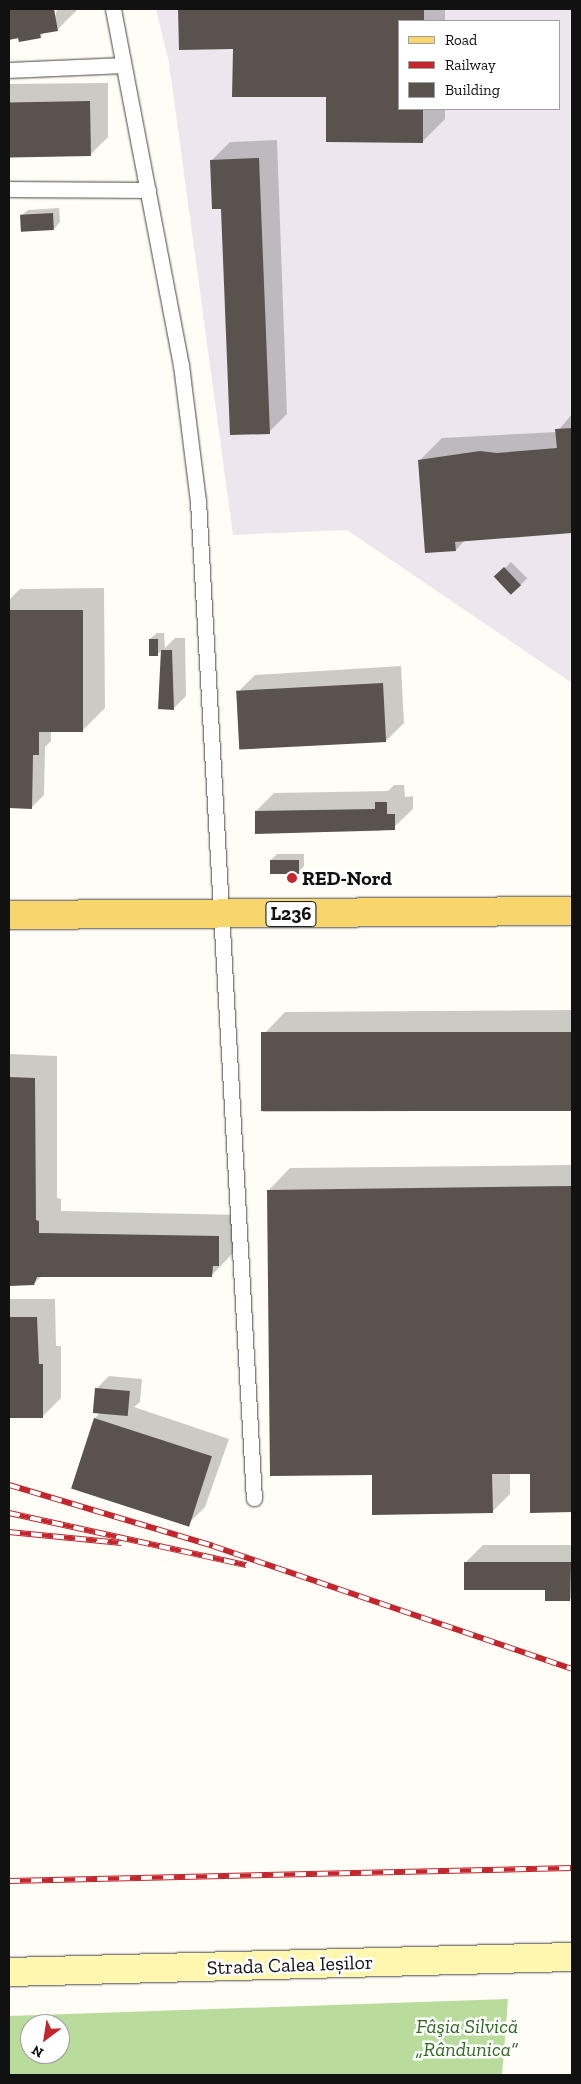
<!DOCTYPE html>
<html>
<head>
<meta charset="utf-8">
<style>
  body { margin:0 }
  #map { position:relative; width:581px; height:2084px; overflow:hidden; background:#fffdf5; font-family:"Zilla Slab",serif }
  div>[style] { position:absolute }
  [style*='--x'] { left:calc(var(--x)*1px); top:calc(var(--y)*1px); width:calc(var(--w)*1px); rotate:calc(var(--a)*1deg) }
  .industrial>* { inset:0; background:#eee6ef }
  .forest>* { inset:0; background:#b9dc9c }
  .shadow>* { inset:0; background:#0003; transform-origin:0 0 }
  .building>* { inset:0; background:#5a524d; transform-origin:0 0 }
  .roads { filter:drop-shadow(0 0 1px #444) drop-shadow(0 0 1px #444) }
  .lane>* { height:15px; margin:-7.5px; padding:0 7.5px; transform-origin:7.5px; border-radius:7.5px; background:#fff }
  .secondary>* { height:28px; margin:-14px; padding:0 14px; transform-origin:14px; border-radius:14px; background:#fff6b0 }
  .primary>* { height:28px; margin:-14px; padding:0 14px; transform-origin:14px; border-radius:14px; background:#f9d66b }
  .rail>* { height:5.5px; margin-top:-2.75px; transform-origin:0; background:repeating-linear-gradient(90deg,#fff 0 11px,#c4262e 0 22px); box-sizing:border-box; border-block:1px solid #c4262e }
  .dots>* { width:14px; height:14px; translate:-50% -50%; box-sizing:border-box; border:2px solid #fff; border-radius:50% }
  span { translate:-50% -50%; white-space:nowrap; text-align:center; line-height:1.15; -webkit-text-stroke:5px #fff; paint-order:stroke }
  .shield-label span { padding:1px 4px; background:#fff; border:1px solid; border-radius:4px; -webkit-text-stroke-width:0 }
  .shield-label { font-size:19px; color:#111; font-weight:700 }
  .poi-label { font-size:20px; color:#111; font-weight:700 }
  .left { translate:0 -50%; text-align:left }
  .street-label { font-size:20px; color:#111 }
  .park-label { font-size:20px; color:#2f6b1f; font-style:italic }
  .frame { position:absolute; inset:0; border:10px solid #111; pointer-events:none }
  .legend { position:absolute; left:398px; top:20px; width:162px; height:90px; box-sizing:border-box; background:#fff; border:1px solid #a0a0a0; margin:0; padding:6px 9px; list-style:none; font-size:15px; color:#111 }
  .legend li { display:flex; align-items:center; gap:10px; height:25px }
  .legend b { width:25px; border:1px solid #a0a0a0 }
  .north { position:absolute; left:20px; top:2014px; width:50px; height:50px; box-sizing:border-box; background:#fff; border:1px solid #a0a0a0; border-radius:50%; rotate:211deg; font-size:14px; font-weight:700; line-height:20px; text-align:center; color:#111 }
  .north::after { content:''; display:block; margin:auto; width:18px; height:22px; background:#c4262e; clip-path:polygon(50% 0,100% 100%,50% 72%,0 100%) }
</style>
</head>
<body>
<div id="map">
  <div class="industrial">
    <div style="clip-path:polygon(evenodd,156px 9px,572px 9px,572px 683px,347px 530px,233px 535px,169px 63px,156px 9px,400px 21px,560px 21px,560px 109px,400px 109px,400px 21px)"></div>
  </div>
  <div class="forest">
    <div style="clip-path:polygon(evenodd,508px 1999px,502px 2075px,9px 2075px,9px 2016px,508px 1999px,30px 2024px,60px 2024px,60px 2054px,30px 2054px,30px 2024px)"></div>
  </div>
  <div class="shadow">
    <div style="clip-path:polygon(9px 9px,54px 9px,55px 17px,57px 9px,78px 9px,57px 30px,45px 32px,40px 37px,9px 39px)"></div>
    <div style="clip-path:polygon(179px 9px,445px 9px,445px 21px,400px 21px,400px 109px,445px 109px,445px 119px,423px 141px,234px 48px,180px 49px)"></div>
    <div style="clip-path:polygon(108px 83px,108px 137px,90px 155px,9px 156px,9px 84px)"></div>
    <div style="clip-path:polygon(277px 140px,287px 414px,269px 432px,212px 160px,230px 142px)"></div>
    <div style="clip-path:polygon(59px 208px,60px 222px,54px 229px,21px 216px,28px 210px)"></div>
    <div style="clip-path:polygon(572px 414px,572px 532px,465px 540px,456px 550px,419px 461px,442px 438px,557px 432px)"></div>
    <div style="left:511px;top:562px;width:23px;height:21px;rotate:45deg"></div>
    <div style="clip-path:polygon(104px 588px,105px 708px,83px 730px,51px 731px,51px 741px,45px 747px,44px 795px,31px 808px,9px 807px,9px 600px,20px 589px)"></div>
    <div style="clip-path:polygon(157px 633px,164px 633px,165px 648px,175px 638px,185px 638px,186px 696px,173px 709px,159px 708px,162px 650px,158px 654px,150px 639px)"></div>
    <div style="clip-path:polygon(401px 666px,404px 723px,386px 741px,237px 693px,255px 675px)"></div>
    <div style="clip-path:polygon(394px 785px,404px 785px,405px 797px,413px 796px,413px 809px,394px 827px,379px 831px,256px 833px,256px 811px,274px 793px,388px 791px)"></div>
    <div style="clip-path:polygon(277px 854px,304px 854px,304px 866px,298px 873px,271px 860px)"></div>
    <div style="clip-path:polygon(572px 1010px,572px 1110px,263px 1112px,263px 1035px,285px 1012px)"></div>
    <div style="clip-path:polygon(9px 1054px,57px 1056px,57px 1198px,61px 1199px,61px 1211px,241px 1215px,233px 1253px,211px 1276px,42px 1276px,33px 1284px,9px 1285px)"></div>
    <div style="clip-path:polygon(572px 1165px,572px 1511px,531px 1511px,531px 1472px,510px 1473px,510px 1494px,492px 1512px,373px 1474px,268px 1191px,290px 1168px)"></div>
    <div style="clip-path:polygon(9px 1299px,55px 1299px,56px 1346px,61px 1346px,61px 1398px,43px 1416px,9px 1417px)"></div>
    <div style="clip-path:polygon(109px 1376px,142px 1379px,140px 1402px,134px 1407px,229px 1439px,205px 1507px,187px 1525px,72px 1487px,95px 1418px,101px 1412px,96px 1389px)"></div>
    <div style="clip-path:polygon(483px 1545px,572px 1545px,572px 1597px,570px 1600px,546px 1589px,465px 1563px)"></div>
  </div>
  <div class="building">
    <div style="clip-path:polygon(9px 9px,54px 9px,58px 31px,40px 34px,41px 38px,19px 42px,18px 38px,9px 40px)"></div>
    <div style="clip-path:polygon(178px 9px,424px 9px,424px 21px,400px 21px,400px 109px,423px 109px,423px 143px,326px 142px,326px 97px,232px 97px,233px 49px,179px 50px)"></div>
    <div style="left:90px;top:101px;width:55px;height:81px;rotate:89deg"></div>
    <div style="clip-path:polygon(259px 158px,270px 434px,230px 435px,221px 209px,212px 209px,210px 160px)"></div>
    <div style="left:53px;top:213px;width:17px;height:33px;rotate:87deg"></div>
    <div style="clip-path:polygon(572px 428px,572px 533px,455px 542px,456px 551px,425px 553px,418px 460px,480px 451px,497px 453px,557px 448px,555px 429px)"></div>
    <div style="left:504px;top:567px;width:25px;height:14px;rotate:47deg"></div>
    <div style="clip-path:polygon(9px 610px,83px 610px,83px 732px,39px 732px,39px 755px,33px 755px,32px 809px,9px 808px)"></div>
    <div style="left:149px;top:639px;width:9px;height:17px"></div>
    <div style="clip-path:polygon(161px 650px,172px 650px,174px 710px,158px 709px)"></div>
    <div style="left:383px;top:683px;width:59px;height:147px;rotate:87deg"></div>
    <div style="clip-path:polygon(375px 802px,387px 802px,387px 814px,395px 814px,395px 830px,255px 834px,255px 811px,375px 809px)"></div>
    <div style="left:270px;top:860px;width:29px;height:14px"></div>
    <div style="left:572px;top:1032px;width:79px;height:311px;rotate:90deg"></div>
    <div style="clip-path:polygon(9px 1077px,35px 1078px,36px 1220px,39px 1221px,39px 1233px,219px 1236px,219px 1266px,213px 1266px,212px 1277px,37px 1277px,34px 1285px,9px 1286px)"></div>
    <div style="clip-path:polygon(572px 1186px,572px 1512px,530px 1513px,530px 1474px,492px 1474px,493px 1513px,372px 1515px,372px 1475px,270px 1476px,267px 1190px)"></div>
    <div style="clip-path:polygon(9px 1317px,37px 1317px,39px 1364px,43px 1364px,43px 1418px,9px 1418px)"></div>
    <div style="left:95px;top:1388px;width:35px;height:25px;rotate:5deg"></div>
    <div style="left:94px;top:1418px;width:124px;height:74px;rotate:18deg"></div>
    <div style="clip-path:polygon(464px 1562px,571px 1562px,570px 1601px,545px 1601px,545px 1590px,464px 1590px)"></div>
  </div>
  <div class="roads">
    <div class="lane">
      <div style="--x:113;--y:9;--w:362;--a:79.2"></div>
      <div style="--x:181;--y:365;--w:137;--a:82.9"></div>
      <div style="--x:198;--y:501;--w:999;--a:86.79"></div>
      <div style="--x:9;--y:70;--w:114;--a:-2.5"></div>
      <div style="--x:9;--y:189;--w:139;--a:0.4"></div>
    </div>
    <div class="secondary">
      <div style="--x:9;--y:1972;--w:563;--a:-1.53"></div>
    </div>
    <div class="primary">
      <div style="--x:9;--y:915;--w:563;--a:-0.41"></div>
    </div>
  </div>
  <div class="rail">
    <div style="--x:9;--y:1485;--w:213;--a:16.6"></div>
    <div style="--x:213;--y:1546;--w:379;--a:18.9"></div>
    <div style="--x:9;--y:1513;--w:243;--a:12.4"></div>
    <div style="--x:9;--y:1532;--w:113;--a:5.6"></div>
    <div style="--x:9;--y:1881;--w:563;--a:-1.32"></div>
  </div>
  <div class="dots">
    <div style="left:292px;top:878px;background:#c4262e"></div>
  </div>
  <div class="shield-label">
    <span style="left:291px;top:914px">L236</span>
  </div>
  <div class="poi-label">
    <span class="left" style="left:302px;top:878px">RED-Nord</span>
  </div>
  <div class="street-label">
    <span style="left:290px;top:1965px;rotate:-2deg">Strada Calea Ieșilor</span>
  </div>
  <div class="park-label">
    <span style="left:467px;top:2038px">Fâşia Silvică<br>„Rândunica“</span>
  </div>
  <div class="frame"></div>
  <ul class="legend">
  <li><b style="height:6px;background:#f9d66b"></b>Road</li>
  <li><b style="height:6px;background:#c4262e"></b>Railway</li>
  <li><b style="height:14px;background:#5a524d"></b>Building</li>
  </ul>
  <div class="north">N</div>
</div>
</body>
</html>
